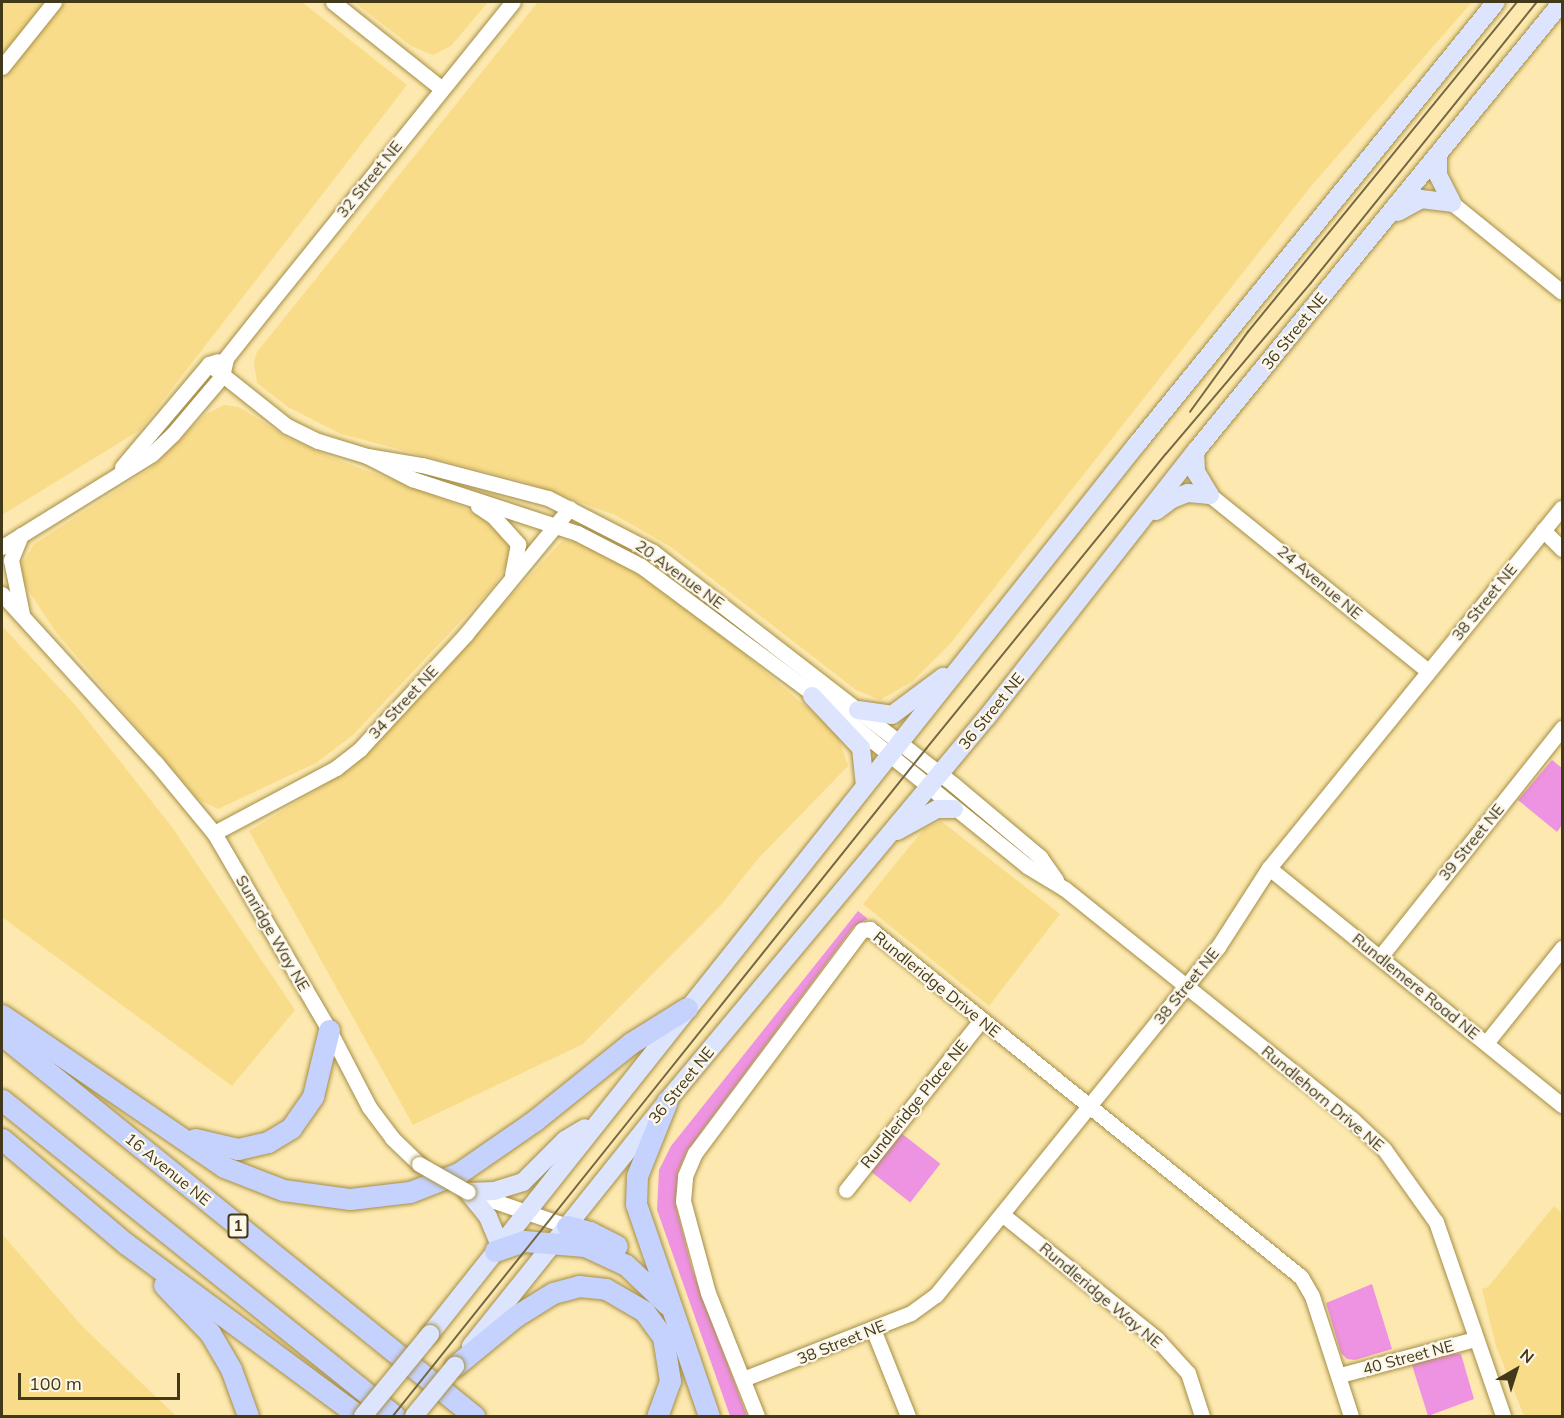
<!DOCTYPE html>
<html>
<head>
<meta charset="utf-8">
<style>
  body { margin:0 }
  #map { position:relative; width:1564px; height:1418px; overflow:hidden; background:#fde9af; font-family:Mulish,sans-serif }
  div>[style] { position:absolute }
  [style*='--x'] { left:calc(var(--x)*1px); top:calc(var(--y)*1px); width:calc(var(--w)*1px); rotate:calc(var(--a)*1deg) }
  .built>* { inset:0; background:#f8dc8a }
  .green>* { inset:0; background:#ee92e2; transform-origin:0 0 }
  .roads { filter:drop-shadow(0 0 2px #a58e45) drop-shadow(0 0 2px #a58e45) }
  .minor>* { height:15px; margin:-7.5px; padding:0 7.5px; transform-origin:7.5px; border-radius:7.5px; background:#fff }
  .major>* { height:18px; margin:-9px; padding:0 9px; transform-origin:9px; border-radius:9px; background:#dce4fe }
  .highway>* { height:21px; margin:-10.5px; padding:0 10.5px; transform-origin:10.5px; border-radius:10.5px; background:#c5d2fe }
  .tram>* { height:1.5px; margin:-0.75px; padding:0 0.75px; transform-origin:0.75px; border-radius:0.75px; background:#746842 }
  .bridges { filter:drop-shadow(0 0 2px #a58e45) drop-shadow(0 0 2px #a58e45) }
  .minor-bridge>* { height:15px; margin:-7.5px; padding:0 7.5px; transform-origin:7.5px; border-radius:7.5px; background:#fff }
  .major-bridge>* { height:18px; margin:-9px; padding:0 9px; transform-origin:9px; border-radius:9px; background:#dce4fe }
  span { translate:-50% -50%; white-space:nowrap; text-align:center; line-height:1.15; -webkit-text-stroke:4.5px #fcf7e9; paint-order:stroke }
  .shield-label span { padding:2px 4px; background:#fcf7e9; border:2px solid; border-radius:4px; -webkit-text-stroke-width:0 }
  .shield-label { font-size:15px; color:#42381a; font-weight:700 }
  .street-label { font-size:16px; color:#42381a }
  .frame { position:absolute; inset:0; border:3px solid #42381a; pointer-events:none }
  .north { position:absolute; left:1486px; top:1340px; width:60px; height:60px; -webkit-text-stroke:4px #fcf7e9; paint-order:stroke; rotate:39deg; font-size:16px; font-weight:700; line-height:24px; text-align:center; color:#42381a }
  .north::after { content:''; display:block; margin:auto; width:21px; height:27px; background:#42381a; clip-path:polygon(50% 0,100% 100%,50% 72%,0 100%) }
  .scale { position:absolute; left:18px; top:1373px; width:162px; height:27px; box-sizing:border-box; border:3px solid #42381a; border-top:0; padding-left:8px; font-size:18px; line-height:21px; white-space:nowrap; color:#42381a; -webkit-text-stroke:4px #fcf7e9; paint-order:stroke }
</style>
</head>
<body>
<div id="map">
  <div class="built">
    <div style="clip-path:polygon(2px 2px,302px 2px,407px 85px,140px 430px,2px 515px)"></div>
    <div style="clip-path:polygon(354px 2px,488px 2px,451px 46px,433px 55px,411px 46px)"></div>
    <div style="clip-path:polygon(538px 2px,1472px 2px,1312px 185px,950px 644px,913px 681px,880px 700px,856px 690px,671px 547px,615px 515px,522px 481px,341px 434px,288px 407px,257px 383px,254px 362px,257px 352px)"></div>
    <div style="clip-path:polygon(224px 405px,239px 407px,288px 438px,330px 457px,444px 499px,492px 521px,512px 546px,511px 557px,494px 586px,353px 735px,316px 763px,218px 809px,198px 799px,55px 631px,21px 579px,21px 565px,34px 544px,150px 469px,206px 414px)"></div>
    <div style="clip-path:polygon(563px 540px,578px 542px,616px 558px,731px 643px,837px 733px,848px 766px,757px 860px,721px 905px,583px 1044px,413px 1125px,249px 831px,352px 768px)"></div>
    <div style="clip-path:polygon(2px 626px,77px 707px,172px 827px,295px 1010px,232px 1086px,2px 917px)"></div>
    <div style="clip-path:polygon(941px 821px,1060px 914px,989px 1006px,863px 904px,923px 830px)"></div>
    <div style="clip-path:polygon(1554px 1206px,1562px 1213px,1562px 1416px,1524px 1416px,1496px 1346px,1482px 1289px,1488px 1287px)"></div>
    <div style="clip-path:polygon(2px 1234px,83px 1327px,176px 1416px,2px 1416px)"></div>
  </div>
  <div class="green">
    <div style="clip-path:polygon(1552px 760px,1562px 768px,1562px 825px,1557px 832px,1518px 800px)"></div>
    <div style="clip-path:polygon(858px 911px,868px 919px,854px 926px,687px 1151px,678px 1172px,676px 1207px,692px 1269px,747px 1416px,730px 1416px,657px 1210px,659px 1170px,671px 1146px)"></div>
    <div style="left:901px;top:1133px;width:50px;height:49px;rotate:38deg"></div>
    <div style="clip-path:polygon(1372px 1284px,1392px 1349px,1355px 1360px,1347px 1359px,1341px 1353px,1326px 1303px)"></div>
    <div style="clip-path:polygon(1452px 1353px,1461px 1354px,1474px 1399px,1428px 1416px,1412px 1365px)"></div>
  </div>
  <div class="roads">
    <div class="minor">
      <div style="--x:333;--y:2;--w:139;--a:38.6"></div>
      <div style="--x:2;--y:67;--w:83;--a:-51.3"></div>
      <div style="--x:1452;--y:203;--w:141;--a:39"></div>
      <div style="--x:209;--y:364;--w:100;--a:38.5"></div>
      <div style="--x:287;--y:426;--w:34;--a:26"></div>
      <div style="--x:318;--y:441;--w:51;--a:17"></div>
      <div style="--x:367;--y:456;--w:56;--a:9.3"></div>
      <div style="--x:422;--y:465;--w:130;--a:14.7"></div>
      <div style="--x:548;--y:498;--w:118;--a:27.2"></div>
      <div style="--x:653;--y:552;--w:379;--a:37.7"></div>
      <div style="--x:953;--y:784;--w:114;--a:40"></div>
      <div style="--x:1040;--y:857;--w:28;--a:55"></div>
      <div style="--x:367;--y:456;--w:51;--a:27.1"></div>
      <div style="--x:412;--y:479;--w:174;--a:18.1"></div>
      <div style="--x:577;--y:533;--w:72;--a:27.3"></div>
      <div style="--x:641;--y:566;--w:238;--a:36.6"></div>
      <div style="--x:832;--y:708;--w:251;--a:39"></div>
      <div style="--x:1027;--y:866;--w:44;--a:31.2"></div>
      <div style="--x:1065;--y:889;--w:368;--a:38.7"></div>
      <div style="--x:1352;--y:1119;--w:44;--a:43.2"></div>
      <div style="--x:1384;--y:1149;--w:90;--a:54.5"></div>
      <div style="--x:1436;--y:1222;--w:205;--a:70.9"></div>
      <div style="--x:122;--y:467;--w:135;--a:-49.8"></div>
      <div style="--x:209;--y:364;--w:9;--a:-18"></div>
      <div style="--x:1210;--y:495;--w:280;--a:38.9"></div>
      <div style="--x:478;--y:506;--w:18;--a:34"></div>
      <div style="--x:493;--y:516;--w:38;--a:48"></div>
      <div style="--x:518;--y:544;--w:31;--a:101"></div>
      <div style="--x:1543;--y:530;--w:27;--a:45"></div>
      <div style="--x:21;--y:535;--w:27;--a:112"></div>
      <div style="--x:11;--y:560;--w:55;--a:78.5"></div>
      <div style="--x:2;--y:547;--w:176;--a:-31.8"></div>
      <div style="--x:152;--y:454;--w:28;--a:-44"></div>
      <div style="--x:172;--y:435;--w:77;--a:-49.7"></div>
      <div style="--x:222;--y:376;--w:18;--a:-77"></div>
      <div style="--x:226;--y:358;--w:69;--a:-51.5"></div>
      <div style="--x:269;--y:304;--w:388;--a:-51.1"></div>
      <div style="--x:2;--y:594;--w:229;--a:47.7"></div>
      <div style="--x:156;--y:763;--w:91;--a:50.4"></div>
      <div style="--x:214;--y:833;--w:228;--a:59.7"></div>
      <div style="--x:329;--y:1030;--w:87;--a:62.5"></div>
      <div style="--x:369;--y:1107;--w:39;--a:53"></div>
      <div style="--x:392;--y:1138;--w:37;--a:44"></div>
      <div style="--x:214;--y:833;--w:138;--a:-28"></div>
      <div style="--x:336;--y:768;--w:31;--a:-38"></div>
      <div style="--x:360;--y:749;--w:156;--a:-47.3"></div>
      <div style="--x:466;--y:634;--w:163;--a:-50.5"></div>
      <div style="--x:1269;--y:868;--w:377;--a:39"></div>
      <div style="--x:1380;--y:957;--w:293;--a:-51.5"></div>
      <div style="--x:1486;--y:1043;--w:122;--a:-51.3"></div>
      <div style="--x:846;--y:1190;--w:218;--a:-51.5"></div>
      <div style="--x:471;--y:1193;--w:102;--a:19"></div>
      <div style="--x:1003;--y:1215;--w:198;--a:38.8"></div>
      <div style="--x:1157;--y:1339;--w:46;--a:47.6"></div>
      <div style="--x:1188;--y:1373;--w:45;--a:72"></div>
      <div style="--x:873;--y:1329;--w:94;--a:68.1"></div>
      <div style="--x:1340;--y:1375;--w:140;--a:-14.9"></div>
      <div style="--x:743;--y:1379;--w:180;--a:-21.4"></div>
      <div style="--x:911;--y:1313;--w:31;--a:-36"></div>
      <div style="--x:936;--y:1295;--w:448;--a:-51"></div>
      <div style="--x:1218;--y:947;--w:94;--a:-57.2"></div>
      <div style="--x:1269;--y:868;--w:464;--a:-50.9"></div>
      <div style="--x:757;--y:1416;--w:132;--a:-111.7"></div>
      <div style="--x:708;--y:1293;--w:95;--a:-105.2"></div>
      <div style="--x:683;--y:1201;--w:25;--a:-85"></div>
      <div style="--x:685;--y:1176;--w:25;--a:-67"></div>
      <div style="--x:695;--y:1153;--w:279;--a:-53.2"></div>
      <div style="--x:862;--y:930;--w:8;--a:-7"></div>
      <div style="--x:870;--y:929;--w:554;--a:38.92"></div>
      <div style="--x:1301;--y:1277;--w:22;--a:60"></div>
      <div style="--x:1312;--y:1296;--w:126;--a:72"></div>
    </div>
    <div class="major">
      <div style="--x:1438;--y:156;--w:19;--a:90"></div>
      <div style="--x:1438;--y:175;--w:31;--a:63"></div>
      <div style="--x:1398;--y:212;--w:26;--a:-29"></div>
      <div style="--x:1421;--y:199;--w:31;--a:7"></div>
      <div style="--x:1195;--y:452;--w:20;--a:87"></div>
      <div style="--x:1196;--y:472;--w:27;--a:59"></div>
      <div style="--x:1156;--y:511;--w:20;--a:-37"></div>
      <div style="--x:1172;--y:499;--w:17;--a:-21"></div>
      <div style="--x:1188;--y:493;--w:22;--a:5"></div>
      <div style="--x:812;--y:696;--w:71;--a:46.7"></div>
      <div style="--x:861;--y:748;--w:38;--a:84"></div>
      <div style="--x:858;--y:710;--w:34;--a:8"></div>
      <div style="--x:892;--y:715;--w:64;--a:-36.7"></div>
      <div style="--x:897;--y:831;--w:46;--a:-28.8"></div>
      <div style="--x:937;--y:809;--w:17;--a:0"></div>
      <div style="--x:468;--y:1192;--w:26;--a:-2"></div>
      <div style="--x:494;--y:1191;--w:30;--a:-17"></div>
      <div style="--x:523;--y:1182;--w:59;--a:-45"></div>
      <div style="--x:565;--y:1140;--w:23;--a:-31"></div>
      <div style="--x:468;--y:1192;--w:32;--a:51"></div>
      <div style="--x:488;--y:1217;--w:30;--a:67"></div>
      <div style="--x:430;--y:1334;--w:1137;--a:-51.54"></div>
      <div style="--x:1137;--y:444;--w:569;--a:-50.92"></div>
      <div style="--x:471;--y:1346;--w:314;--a:-51.3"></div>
      <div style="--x:667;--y:1101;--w:500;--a:-50.2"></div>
      <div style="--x:987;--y:717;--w:337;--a:-51.9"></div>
      <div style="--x:1195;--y:452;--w:581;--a:-50.8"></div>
    </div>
    <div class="highway">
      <div style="--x:2;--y:1015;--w:269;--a:34.4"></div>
      <div style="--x:224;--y:1167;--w:63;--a:21.3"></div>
      <div style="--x:283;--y:1190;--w:68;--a:7.7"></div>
      <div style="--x:350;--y:1199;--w:60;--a:-6.7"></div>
      <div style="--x:410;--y:1192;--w:53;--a:-21.2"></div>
      <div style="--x:459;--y:1173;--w:91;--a:-34.7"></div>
      <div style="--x:534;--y:1121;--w:124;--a:-38.8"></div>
      <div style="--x:631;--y:1043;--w:66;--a:-32"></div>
      <div style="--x:2;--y:1035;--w:607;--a:38.91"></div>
      <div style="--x:2;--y:1100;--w:504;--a:38.8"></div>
      <div style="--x:667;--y:1101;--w:81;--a:111.8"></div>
      <div style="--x:637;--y:1176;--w:28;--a:92"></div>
      <div style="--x:636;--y:1204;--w:224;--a:71"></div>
      <div style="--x:2;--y:1139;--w:161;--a:40.2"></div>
      <div style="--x:125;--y:1243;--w:291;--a:36.5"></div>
      <div style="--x:195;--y:1139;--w:44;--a:13.1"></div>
      <div style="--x:238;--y:1149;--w:31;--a:-13"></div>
      <div style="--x:268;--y:1142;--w:27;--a:-31"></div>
      <div style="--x:291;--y:1128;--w:39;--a:-55"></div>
      <div style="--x:313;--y:1096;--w:68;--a:-76.4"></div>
      <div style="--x:567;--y:1226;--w:24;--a:15"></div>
      <div style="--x:590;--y:1232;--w:30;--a:27"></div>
      <div style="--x:495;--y:1251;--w:31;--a:-19"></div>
      <div style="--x:524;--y:1241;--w:61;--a:4.7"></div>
      <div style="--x:585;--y:1246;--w:45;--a:24.9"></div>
      <div style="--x:626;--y:1265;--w:57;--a:43.6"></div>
      <div style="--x:164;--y:1285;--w:66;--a:46.2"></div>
      <div style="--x:210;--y:1333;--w:42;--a:59.7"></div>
      <div style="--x:231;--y:1369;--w:50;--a:70.1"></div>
      <div style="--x:455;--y:1366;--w:79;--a:-39.3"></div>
      <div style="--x:516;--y:1316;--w:44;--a:-31.9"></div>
      <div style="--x:553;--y:1293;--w:27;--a:-15"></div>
      <div style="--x:579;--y:1286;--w:27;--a:6"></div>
      <div style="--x:606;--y:1289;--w:44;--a:30.1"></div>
      <div style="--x:644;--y:1311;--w:32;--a:54"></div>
      <div style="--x:663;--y:1337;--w:45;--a:81"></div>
      <div style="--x:670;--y:1381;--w:37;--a:110"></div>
    </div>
  </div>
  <div class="tram">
    <div style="--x:1190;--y:412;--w:99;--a:-54.1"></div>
    <div style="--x:1248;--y:332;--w:426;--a:-50.8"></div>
    <div style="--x:393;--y:1416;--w:854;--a:-51.37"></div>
    <div style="--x:926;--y:749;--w:380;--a:-50.9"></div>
    <div style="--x:1166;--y:454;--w:224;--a:-49.7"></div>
    <div style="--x:1311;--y:283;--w:361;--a:-51.2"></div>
  </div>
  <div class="bridges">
    <div class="minor-bridge">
      <div style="--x:419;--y:1164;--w:56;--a:29.7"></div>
    </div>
    <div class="major-bridge">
      <div style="--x:363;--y:1416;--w:106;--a:-50.7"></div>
      <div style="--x:414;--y:1416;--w:65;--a:-50.6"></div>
    </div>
  </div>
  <div class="shield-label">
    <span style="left:238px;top:1226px">1</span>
  </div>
  <div class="street-label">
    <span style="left:369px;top:179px;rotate:-51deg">32 Street NE</span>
    <span style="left:1294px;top:331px;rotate:-51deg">36 Street NE</span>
    <span style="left:680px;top:574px;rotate:36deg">20 Avenue NE</span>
    <span style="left:1320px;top:582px;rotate:40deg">24 Avenue NE</span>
    <span style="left:1484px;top:602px;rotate:-51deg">38 Street NE</span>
    <span style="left:403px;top:702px;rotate:-47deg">34 Street NE</span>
    <span style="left:991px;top:711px;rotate:-51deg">36 Street NE</span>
    <span style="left:1471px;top:842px;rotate:-51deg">39 Street NE</span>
    <span style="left:273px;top:933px;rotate:60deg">Sunridge Way NE</span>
    <span style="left:937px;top:984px;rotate:39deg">Rundleridge Drive NE</span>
    <span style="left:1186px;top:986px;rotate:-51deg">38 Street NE</span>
    <span style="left:1416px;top:986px;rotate:39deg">Rundlemere Road NE</span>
    <span style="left:681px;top:1085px;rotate:-51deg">36 Street NE</span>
    <span style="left:1323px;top:1098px;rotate:40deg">Rundlehorn Drive NE</span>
    <span style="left:914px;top:1104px;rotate:-51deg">Rundleridge Place NE</span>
    <span style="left:168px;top:1169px;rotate:39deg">16 Avenue NE</span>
    <span style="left:1101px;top:1295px;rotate:40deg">Rundleridge Way NE</span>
    <span style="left:841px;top:1342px;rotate:-22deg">38 Street NE</span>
    <span style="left:1408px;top:1357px;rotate:-15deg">40 Street NE</span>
  </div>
  <div class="frame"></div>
  <div class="north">N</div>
  <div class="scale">100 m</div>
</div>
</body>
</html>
